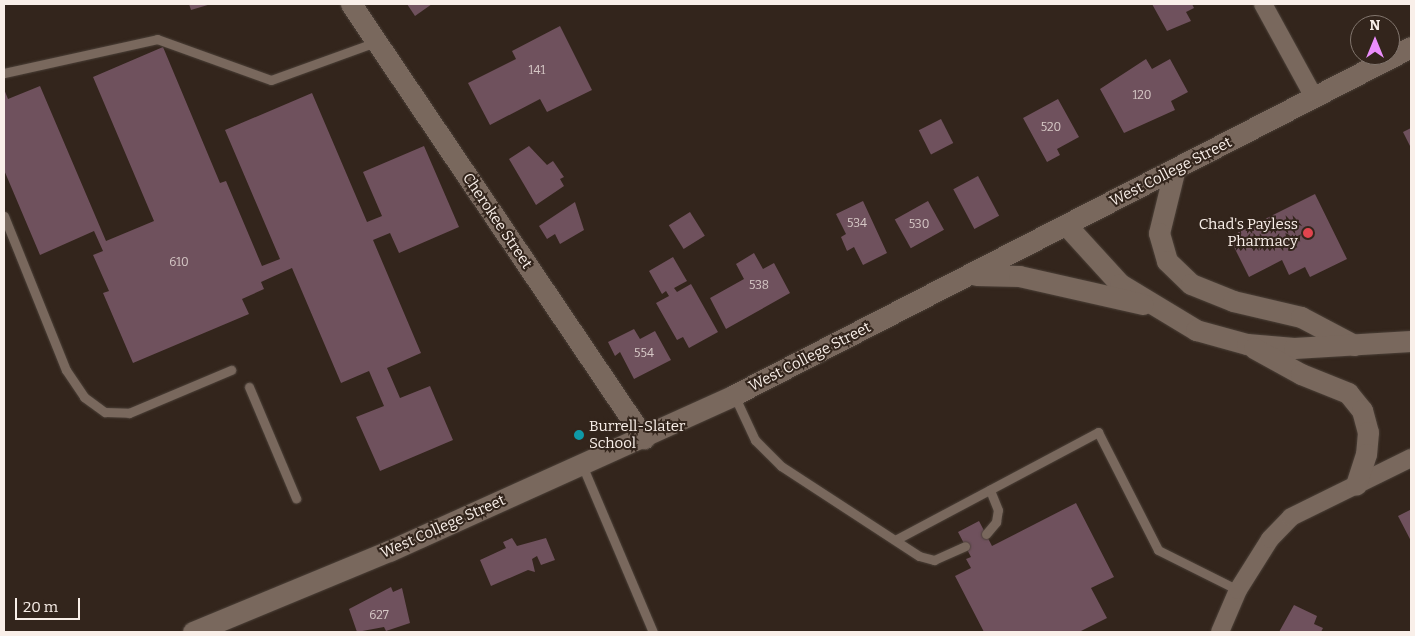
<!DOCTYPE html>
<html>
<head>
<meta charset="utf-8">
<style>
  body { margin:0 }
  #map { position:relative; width:1415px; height:636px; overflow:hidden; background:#33251c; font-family:Bitter,serif }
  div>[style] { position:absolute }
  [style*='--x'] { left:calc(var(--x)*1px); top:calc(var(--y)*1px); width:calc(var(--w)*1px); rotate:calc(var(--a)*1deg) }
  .building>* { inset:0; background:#6f515d; transform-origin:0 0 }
  .roads { filter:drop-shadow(0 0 1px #4b4038) drop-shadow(0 0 1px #4b4038) }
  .service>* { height:9px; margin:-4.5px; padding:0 4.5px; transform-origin:4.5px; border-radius:4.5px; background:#79685d }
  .minor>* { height:18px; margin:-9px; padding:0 9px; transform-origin:9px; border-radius:9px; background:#79685d }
  .tertiary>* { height:21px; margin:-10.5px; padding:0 10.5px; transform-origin:10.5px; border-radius:10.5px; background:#79685d }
  .dots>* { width:14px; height:14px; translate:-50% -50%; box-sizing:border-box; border:2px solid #33251c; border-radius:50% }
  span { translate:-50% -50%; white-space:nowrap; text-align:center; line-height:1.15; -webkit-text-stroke:4px #33251c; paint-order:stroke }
  .number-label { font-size:12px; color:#d6c8c6 }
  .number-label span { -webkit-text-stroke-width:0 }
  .street-label { font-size:15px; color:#f9efe9 }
  .poi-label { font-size:15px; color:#f9efe9 }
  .right { translate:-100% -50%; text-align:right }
  .left { translate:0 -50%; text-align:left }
  .frame { position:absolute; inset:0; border:5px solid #f9efe9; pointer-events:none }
  .north { position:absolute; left:1350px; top:15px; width:50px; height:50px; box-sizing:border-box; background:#33251c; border:1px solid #82766e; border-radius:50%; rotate:0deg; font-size:14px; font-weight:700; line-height:20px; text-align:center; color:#f9efe9 }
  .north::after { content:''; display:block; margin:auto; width:18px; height:22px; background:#eb8dfb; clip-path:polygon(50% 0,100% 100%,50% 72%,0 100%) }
  .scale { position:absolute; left:15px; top:598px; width:65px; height:22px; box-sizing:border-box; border:2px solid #f9efe9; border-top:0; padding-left:6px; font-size:15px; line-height:18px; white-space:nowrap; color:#f9efe9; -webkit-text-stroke:4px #33251c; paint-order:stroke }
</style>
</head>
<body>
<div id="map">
  <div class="building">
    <div style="clip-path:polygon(189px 4px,211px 4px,191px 10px)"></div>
    <div style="clip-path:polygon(407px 4px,432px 4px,415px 16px)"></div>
    <div style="clip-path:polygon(1152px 4px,1192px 4px,1194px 8px,1186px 12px,1191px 21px,1167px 31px)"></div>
    <div style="clip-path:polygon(560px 26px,592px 90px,547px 112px,540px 99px,490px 125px,468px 83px,516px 59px,512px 51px)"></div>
    <div style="clip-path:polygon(163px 47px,220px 183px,226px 181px,262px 266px,280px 259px,225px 130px,312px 93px,367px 222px,382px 216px,363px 172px,424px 146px,459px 227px,399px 253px,390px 233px,373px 240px,421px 353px,387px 368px,400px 398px,430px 386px,453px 440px,380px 471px,356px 417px,384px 406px,369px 371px,341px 383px,292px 268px,261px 282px,264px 289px,242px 299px,249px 314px,133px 363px,103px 293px,109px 291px,93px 255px,103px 251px,94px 231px,40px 255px,4px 170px,4px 89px,8px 99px,40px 86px,106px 241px,154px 221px,93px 77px)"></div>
    <div style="clip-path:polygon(1146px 59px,1152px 69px,1170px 59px,1188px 92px,1171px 101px,1175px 110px,1124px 133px,1100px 89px)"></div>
    <div style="clip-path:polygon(1058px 99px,1079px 137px,1057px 149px,1060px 155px,1047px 162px,1023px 118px)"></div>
    <div style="left:941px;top:119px;width:27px;height:25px;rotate:63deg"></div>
    <div style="clip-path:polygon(1411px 128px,1411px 148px,1403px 132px)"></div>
    <div style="clip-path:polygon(529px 146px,547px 165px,553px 161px,564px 177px,560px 179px,564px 186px,536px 205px,509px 159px)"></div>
    <div style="left:978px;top:176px;width:45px;height:28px;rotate:62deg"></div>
    <div style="clip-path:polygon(1315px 194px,1347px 259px,1310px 277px,1305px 267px,1289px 275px,1282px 260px,1249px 277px,1229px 237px)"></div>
    <div style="clip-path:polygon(863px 201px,887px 253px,863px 265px,854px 247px,847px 251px,841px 237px,846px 234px,836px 214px)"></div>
    <div style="left:928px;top:201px;width:33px;height:38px;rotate:61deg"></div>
    <div style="clip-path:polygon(575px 202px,584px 230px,560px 244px,555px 234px,547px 239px,539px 226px)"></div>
    <div style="left:690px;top:212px;width:28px;height:25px;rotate:58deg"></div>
    <div style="clip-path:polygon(754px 253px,763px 269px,774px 263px,790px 293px,726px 329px,710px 298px,744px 279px,736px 264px)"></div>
    <div style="clip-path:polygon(673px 257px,687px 281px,674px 288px,677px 292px,691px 284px,718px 332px,689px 348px,683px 337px,677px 340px,656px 303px,669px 296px,666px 291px,662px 294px,649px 271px)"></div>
    <div style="clip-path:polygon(634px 329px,640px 339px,655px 331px,671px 360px,634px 379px,620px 352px,615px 356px,608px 342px)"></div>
    <div style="clip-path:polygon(1076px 503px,1114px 577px,1091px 588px,1107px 618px,1079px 632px,984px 632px,955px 576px,971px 568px,966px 559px,971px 557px,958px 532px,979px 521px,992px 546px)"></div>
    <div style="clip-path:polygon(1410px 510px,1411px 513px,1411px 541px,1398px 516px)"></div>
    <div style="clip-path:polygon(512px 538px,517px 546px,546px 538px,555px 560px,541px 565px,537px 556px,532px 559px,535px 572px,528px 570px,491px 586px,480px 560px,506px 548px,503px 542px)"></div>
    <div style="clip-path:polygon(391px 587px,393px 592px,402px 588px,410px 623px,386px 631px,384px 627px,357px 632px,349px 609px)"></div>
    <div style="clip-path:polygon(1294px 605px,1317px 616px,1314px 624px,1323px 628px,1321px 632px,1279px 632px)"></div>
  </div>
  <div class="roads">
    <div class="service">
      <div style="--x:4;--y:73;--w:157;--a:-12.5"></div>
      <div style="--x:157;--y:39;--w:121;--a:19.8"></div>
      <div style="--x:271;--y:80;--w:112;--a:-19.9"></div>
      <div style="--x:4;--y:216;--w:166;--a:68.1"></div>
      <div style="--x:66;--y:370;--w:32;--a:56"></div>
      <div style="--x:84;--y:397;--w:26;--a:36"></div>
      <div style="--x:105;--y:412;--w:24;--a:2"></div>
      <div style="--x:129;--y:413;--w:111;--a:-22.9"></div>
      <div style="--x:249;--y:387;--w:121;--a:67.1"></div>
      <div style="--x:734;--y:395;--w:50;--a:65"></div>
      <div style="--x:755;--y:440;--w:37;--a:45"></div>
      <div style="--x:781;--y:466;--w:165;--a:33.1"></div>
      <div style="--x:919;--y:556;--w:16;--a:15"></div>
      <div style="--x:934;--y:560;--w:34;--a:-24"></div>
      <div style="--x:582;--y:465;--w:181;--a:67"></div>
      <div style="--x:986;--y:534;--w:16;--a:-50"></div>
      <div style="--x:996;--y:522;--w:12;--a:-81"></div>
      <div style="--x:998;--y:510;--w:22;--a:-112"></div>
      <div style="--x:897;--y:539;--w:228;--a:-28"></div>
      <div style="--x:1098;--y:432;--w:132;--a:63"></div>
      <div style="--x:1158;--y:550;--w:89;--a:26.6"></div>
    </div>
    <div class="minor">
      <div style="--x:1263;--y:4;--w:106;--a:61.3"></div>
      <div style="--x:1220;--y:632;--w:46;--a:-66.8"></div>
      <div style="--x:1238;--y:590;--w:60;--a:-57.9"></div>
      <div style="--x:1270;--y:539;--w:30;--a:-46"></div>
      <div style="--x:1291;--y:517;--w:134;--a:-26.2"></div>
    </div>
    <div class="tertiary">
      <div style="--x:351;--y:4;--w:524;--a:55.98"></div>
      <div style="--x:1174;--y:172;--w:63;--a:103.8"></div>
      <div style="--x:1159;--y:233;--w:29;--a:74"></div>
      <div style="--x:1167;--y:261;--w:33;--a:44"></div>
      <div style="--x:1191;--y:284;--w:45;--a:22"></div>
      <div style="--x:1233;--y:301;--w:70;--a:13.2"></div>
      <div style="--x:1301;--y:317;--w:60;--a:27.8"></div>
      <div style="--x:1067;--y:226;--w:79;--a:47.6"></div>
      <div style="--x:1120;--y:284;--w:89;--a:31.2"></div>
      <div style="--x:1196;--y:330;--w:53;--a:15.4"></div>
      <div style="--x:1247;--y:344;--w:47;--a:4.9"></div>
      <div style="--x:1294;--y:348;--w:117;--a:-3.4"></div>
      <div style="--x:976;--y:275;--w:43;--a:1.3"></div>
      <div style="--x:1019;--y:276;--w:127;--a:12.7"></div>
      <div style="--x:1254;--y:348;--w:54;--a:29"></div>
      <div style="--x:1301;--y:374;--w:51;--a:22"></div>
      <div style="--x:1348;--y:393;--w:22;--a:51"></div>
      <div style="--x:1362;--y:410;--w:23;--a:75"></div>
      <div style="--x:1368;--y:432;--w:22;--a:95"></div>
      <div style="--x:1366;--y:454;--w:32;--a:108"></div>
      <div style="--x:193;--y:632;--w:212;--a:-22.5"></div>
      <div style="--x:389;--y:551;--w:379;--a:-24.3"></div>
      <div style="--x:734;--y:395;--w:761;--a:-27.2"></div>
    </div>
  </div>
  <div class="dots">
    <div style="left:1308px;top:233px;background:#e0444e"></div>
    <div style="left:579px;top:435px;background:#0f9aa8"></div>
  </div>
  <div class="number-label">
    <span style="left:537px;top:71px">141</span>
    <span style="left:1142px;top:96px">120</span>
    <span style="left:1051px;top:128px">520</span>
    <span style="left:857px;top:224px">534</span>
    <span style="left:919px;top:225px">530</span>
    <span style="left:179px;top:263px">610</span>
    <span style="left:759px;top:286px">538</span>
    <span style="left:644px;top:354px">554</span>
    <span style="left:379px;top:616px">627</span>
  </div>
  <div class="street-label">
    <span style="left:1171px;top:172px;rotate:-27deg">West College Street</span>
    <span style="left:497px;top:221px;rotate:56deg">Cherokee Street</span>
    <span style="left:810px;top:357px;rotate:-27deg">West College Street</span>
    <span style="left:443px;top:527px;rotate:-24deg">West College Street</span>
  </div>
  <div class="poi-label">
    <span class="right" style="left:1298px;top:233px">Chad's Payless<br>Pharmacy</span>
    <span class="left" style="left:589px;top:435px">Burrell-Slater<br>School</span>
  </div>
  <div class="frame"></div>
  <div class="north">N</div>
  <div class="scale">20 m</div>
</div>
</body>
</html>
